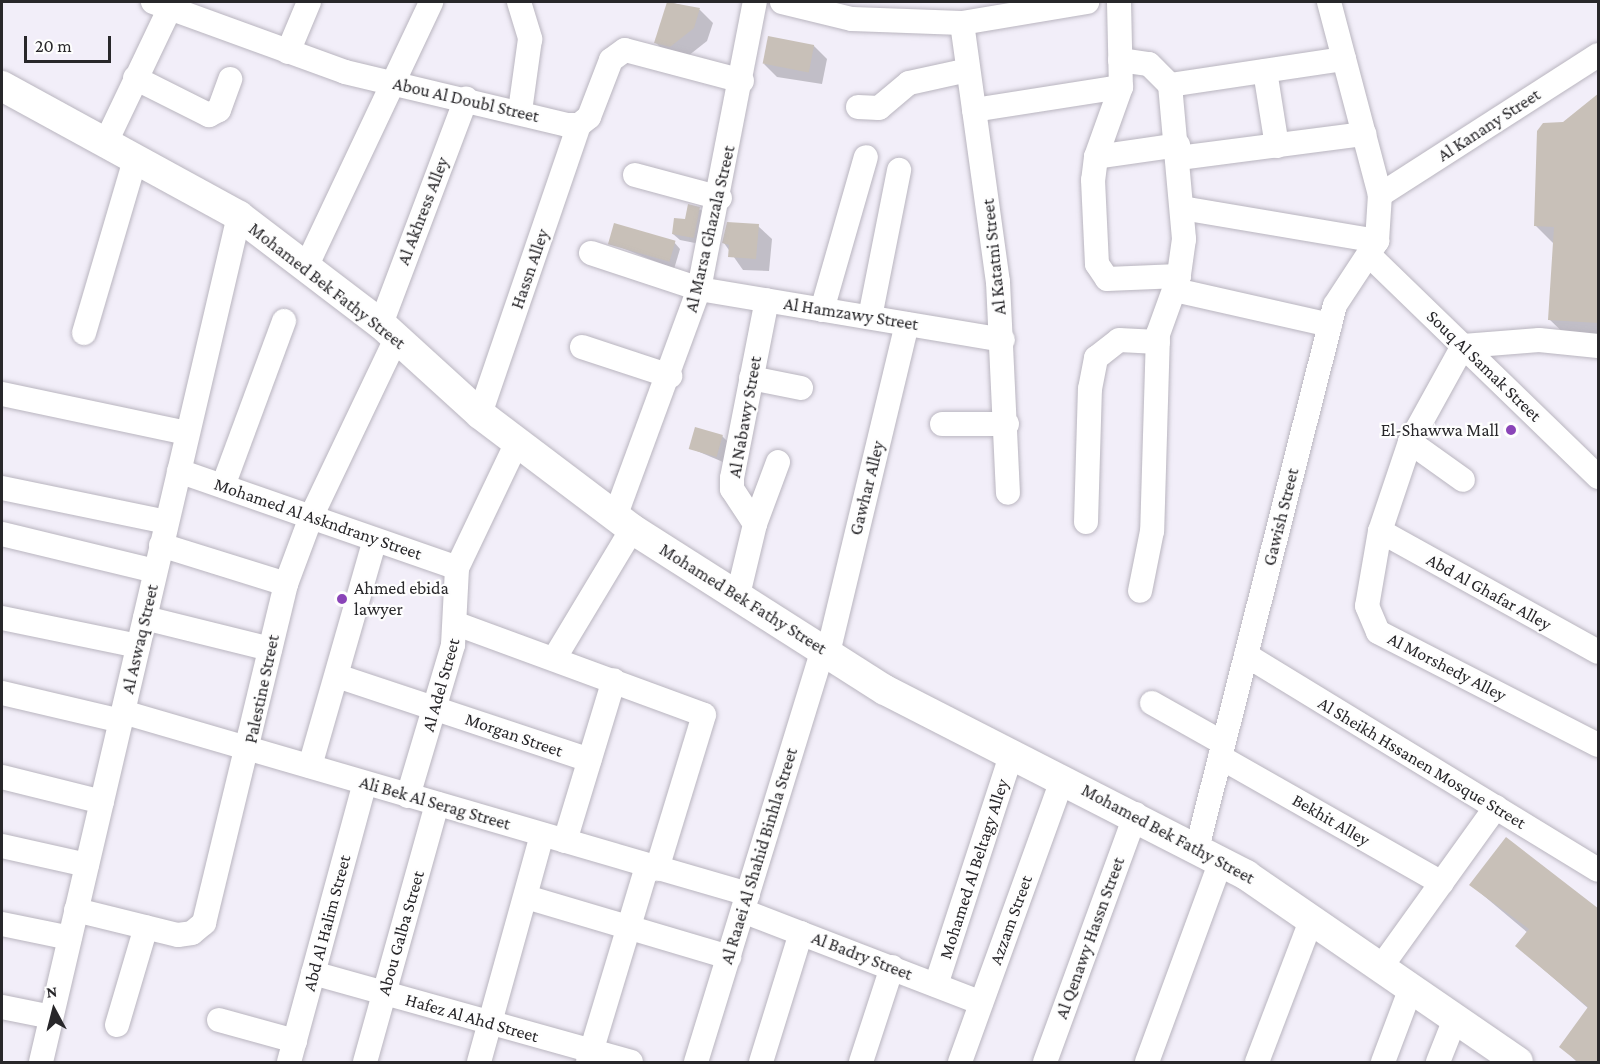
<!DOCTYPE html>
<html>
<head>
<meta charset="utf-8">
<style>
  body { margin:0 }
  #map { position:relative; width:1600px; height:1064px; overflow:hidden; background:#f2eef9; font-family:"Crimson Pro",serif }
  div>[style] { position:absolute }
  [style*='--x'] { left:calc(var(--x)*1px); top:calc(var(--y)*1px); width:calc(var(--w)*1px); rotate:calc(var(--a)*1deg) }
  .shadow>* { inset:0; background:#0003 }
  .building>* { inset:0; background:#c8c0b8; transform-origin:0 0 }
  .roads { filter:drop-shadow(0 0 2px #b9b5bf) drop-shadow(0 0 2px #b9b5bf) }
  .minor>* { height:24px; margin:-12px; padding:0 12px; transform-origin:12px; border-radius:12px; background:#fff }
  .tertiary>* { height:30px; margin:-15px; padding:0 15px; transform-origin:15px; border-radius:15px; background:#fff }
  .dots>* { width:16px; height:16px; translate:-50% -50%; box-sizing:border-box; border:3px solid #fefefe; border-radius:50% }
  span { translate:-50% -50%; white-space:nowrap; text-align:center; line-height:1.15; -webkit-text-stroke:4.5px #fefefe; paint-order:stroke }
  .street-label { font-size:18px; color:#28272a }
  .poi-label { font-size:18px; color:#28272a }
  .right { translate:-100% -50%; text-align:right }
  .left { translate:0 -50%; text-align:left }
  .frame { position:absolute; inset:0; border:3px solid #28272a; pointer-events:none }
  .north { position:absolute; left:24px; top:980px; width:60px; height:60px; -webkit-text-stroke:4px #fefefe; paint-order:stroke; rotate:353deg; font-size:16px; font-weight:700; line-height:24px; text-align:center; color:#28272a }
  .north::after { content:''; display:block; margin:auto; width:21px; height:27px; background:#28272a; clip-path:polygon(50% 0,100% 100%,50% 72%,0 100%) }
  .scale { position:absolute; left:24px; top:36px; width:87px; height:27px; box-sizing:border-box; border:3px solid #28272a; border-top:0; padding-left:8px; font-size:18px; line-height:21px; white-space:nowrap; color:#28272a; -webkit-text-stroke:4px #fefefe; paint-order:stroke }
</style>
</head>
<body>
<div id="map">
  <div class="shadow">
    <div style="clip-path:polygon(669px 2px,700px 10px,713px 23px,707px 41px,683px 60px,669px 56px,656px 43px)"></div>
    <div style="clip-path:polygon(814px 46px,827px 59px,822px 84px,777px 77px,764px 64px)"></div>
    <div style="clip-path:polygon(1598px 95px,1598px 344px,1573px 342px,1549px 319px,1554px 244px,1536px 226px,1564px 124px)"></div>
    <div style="clip-path:polygon(700px 209px,706px 215px,700px 244px,680px 240px,673px 234px)"></div>
    <div style="clip-path:polygon(758px 226px,772px 239px,769px 271px,743px 270px,724px 243px)"></div>
    <div style="clip-path:polygon(674px 242px,680px 249px,674px 269px,610px 243px)"></div>
    <div style="clip-path:polygon(722px 436px,729px 443px,723px 462px,690px 448px)"></div>
    <div style="clip-path:polygon(1471px 885px,1598px 912px,1598px 1062px,1577px 1062px,1561px 1046px,1589px 1009px,1517px 946px,1528px 933px)"></div>
  </div>
  <div class="building">
    <div style="clip-path:polygon(667px 2px,700px 8px,694px 28px,670px 47px,654px 43px)"></div>
    <div style="left:768px;top:36px;width:47px;height:28px;rotate:11deg"></div>
    <div style="clip-path:polygon(1599px 93px,1599px 323px,1548px 320px,1554px 227px,1534px 226px,1537px 131px,1543px 123px,1563px 122px)"></div>
    <div style="clip-path:polygon(688px 204px,700px 207px,694px 238px,672px 234px,674px 218px,685px 219px)"></div>
    <div style="clip-path:polygon(727px 222px,759px 224px,756px 259px,728px 257px,729px 245px,722px 243px)"></div>
    <div style="left:614px;top:223px;width:64px;height:22px;rotate:16deg"></div>
    <div style="left:695px;top:427px;width:29px;height:23px;rotate:16deg"></div>
    <div style="clip-path:polygon(1506px 837px,1599px 909px,1599px 1062px,1578px 1062px,1559px 1047px,1588px 1007px,1515px 946px,1529px 929px,1469px 885px)"></div>
  </div>
  <div class="roads">
    <div class="minor">
      <div style="--x:153;--y:2;--w:204;--a:20"></div>
      <div style="--x:345;--y:72;--w:228;--a:13.4"></div>
      <div style="--x:567;--y:125;--w:12;--a:0"></div>
      <div style="--x:579;--y:125;--w:13;--a:-39"></div>
      <div style="--x:589;--y:117;--w:61;--a:-68.9"></div>
      <div style="--x:611;--y:60;--w:17;--a:-36"></div>
      <div style="--x:625;--y:50;--w:121;--a:14.8"></div>
      <div style="--x:519;--y:2;--w:39;--a:73"></div>
      <div style="--x:530;--y:39;--w:73;--a:97.9"></div>
      <div style="--x:782;--y:2;--w:72;--a:13.7"></div>
      <div style="--x:852;--y:19;--w:110;--a:2.1"></div>
      <div style="--x:962;--y:23;--w:127;--a:-9.5"></div>
      <div style="--x:1119;--y:2;--w:85;--a:88.7"></div>
      <div style="--x:1121;--y:87;--w:74;--a:109.7"></div>
      <div style="--x:1096;--y:157;--w:23;--a:97"></div>
      <div style="--x:1093;--y:180;--w:84;--a:87.3"></div>
      <div style="--x:1097;--y:264;--w:18;--a:56"></div>
      <div style="--x:1107;--y:279;--w:72;--a:-2.4"></div>
      <div style="--x:962;--y:23;--w:261;--a:82.1"></div>
      <div style="--x:998;--y:282;--w:211;--a:87.3"></div>
      <div style="--x:288;--y:52;--w:54;--a:-67.2"></div>
      <div style="--x:1120;--y:60;--w:29;--a:8"></div>
      <div style="--x:1149;--y:64;--w:30;--a:45"></div>
      <div style="--x:1170;--y:85;--w:155;--a:84.8"></div>
      <div style="--x:1184;--y:239;--w:37;--a:98"></div>
      <div style="--x:1179;--y:276;--w:62;--a:109.9"></div>
      <div style="--x:1158;--y:334;--w:197;--a:91.7"></div>
      <div style="--x:1152;--y:531;--w:61;--a:101.3"></div>
      <div style="--x:1265;--y:71;--w:76;--a:80.9"></div>
      <div style="--x:135;--y:78;--w:83;--a:26.6"></div>
      <div style="--x:209;--y:115;--w:11;--a:-27"></div>
      <div style="--x:219;--y:110;--w:33;--a:-70"></div>
      <div style="--x:1170;--y:85;--w:176;--a:-8.5"></div>
      <div style="--x:858;--y:107;--w:21;--a:3"></div>
      <div style="--x:879;--y:108;--w:39;--a:-40"></div>
      <div style="--x:909;--y:83;--w:60;--a:-12.4"></div>
      <div style="--x:974;--y:110;--w:149;--a:-8.9"></div>
      <div style="--x:105;--y:144;--w:151;--a:-64.5"></div>
      <div style="--x:1096;--y:157;--w:83;--a:-8.3"></div>
      <div style="--x:1179;--y:158;--w:187;--a:-7.4"></div>
      <div style="--x:635;--y:175;--w:88;--a:15.1"></div>
      <div style="--x:1380;--y:195;--w:259;--a:-32.7"></div>
      <div style="--x:1182;--y:208;--w:198;--a:9.6"></div>
      <div style="--x:591;--y:253;--w:114;--a:18.4"></div>
      <div style="--x:699;--y:289;--w:308;--a:9.5"></div>
      <div style="--x:1369;--y:255;--w:319;--a:44.1"></div>
      <div style="--x:306;--y:267;--w:293;--a:-64.7"></div>
      <div style="--x:1175;--y:290;--w:159;--a:12.7"></div>
      <div style="--x:822;--y:310;--w:159;--a:-74"></div>
      <div style="--x:870;--y:317;--w:150;--a:-78.8"></div>
      <div style="--x:381;--y:324;--w:241;--a:-69.3"></div>
      <div style="--x:84;--y:333;--w:180;--a:-73.6"></div>
      <div style="--x:1598;--y:346;--w:59;--a:-174.2"></div>
      <div style="--x:1539;--y:340;--w:76;--a:175.5"></div>
      <div style="--x:1463;--y:346;--w:110;--a:118.9"></div>
      <div style="--x:1410;--y:442;--w:94;--a:108.6"></div>
      <div style="--x:1380;--y:531;--w:76;--a:99.8"></div>
      <div style="--x:1367;--y:606;--w:28;--a:67"></div>
      <div style="--x:1378;--y:632;--w:247;--a:27.2"></div>
      <div style="--x:582;--y:347;--w:93;--a:18.2"></div>
      <div style="--x:751;--y:378;--w:51;--a:11.3"></div>
      <div style="--x:2;--y:394;--w:189;--a:11.9"></div>
      <div style="--x:480;--y:414;--w:305;--a:-71.1"></div>
      <div style="--x:942;--y:424;--w:65;--a:0"></div>
      <div style="--x:1410;--y:442;--w:65;--a:35.6"></div>
      <div style="--x:179;--y:471;--w:294;--a:19.2"></div>
      <div style="--x:223;--y:486;--w:176;--a:-69.7"></div>
      <div style="--x:2;--y:488;--w:167;--a:11.7"></div>
      <div style="--x:615;--y:517;--w:243;--a:-69.8"></div>
      <div style="--x:699;--y:289;--w:292;--a:-79"></div>
      <div style="--x:1086;--y:522;--w:133;--a:-88.3"></div>
      <div style="--x:1090;--y:389;--w:32;--a:-79"></div>
      <div style="--x:1096;--y:358;--w:29;--a:-38"></div>
      <div style="--x:1119;--y:340;--w:39;--a:3"></div>
      <div style="--x:755;--y:524;--w:66;--a:-69.6"></div>
      <div style="--x:1380;--y:531;--w:249;--a:29"></div>
      <div style="--x:2;--y:534;--w:157;--a:13.6"></div>
      <div style="--x:161;--y:545;--w:131;--a:17.3"></div>
      <div style="--x:738;--y:595;--w:73;--a:-76.5"></div>
      <div style="--x:755;--y:524;--w:42;--a:-123.3"></div>
      <div style="--x:732;--y:489;--w:11;--a:-90"></div>
      <div style="--x:732;--y:478;--w:181;--a:-78.9"></div>
      <div style="--x:2;--y:618;--w:139;--a:11.6"></div>
      <div style="--x:145;--y:618;--w:129;--a:13.9"></div>
      <div style="--x:457;--y:624;--w:263;--a:20.2"></div>
      <div style="--x:704;--y:715;--w:161;--a:107"></div>
      <div style="--x:828;--y:653;--w:338;--a:-76.5"></div>
      <div style="--x:1246;--y:655;--w:412;--a:31.4"></div>
      <div style="--x:554;--y:659;--w:152;--a:-59"></div>
      <div style="--x:337;--y:676;--w:266;--a:18.4"></div>
      <div style="--x:2;--y:693;--w:122;--a:13.2"></div>
      <div style="--x:1152;--y:703;--w:81;--a:29.4"></div>
      <div style="--x:123;--y:712;--w:651;--a:16.24"></div>
      <div style="--x:1220;--y:757;--w:255;--a:29.6"></div>
      <div style="--x:310;--y:766;--w:235;--a:-74"></div>
      <div style="--x:2;--y:777;--w:103;--a:14"></div>
      <div style="--x:408;--y:796;--w:158;--a:-73.4"></div>
      <div style="--x:453;--y:645;--w:77;--a:-87"></div>
      <div style="--x:457;--y:568;--w:140;--a:-64.5"></div>
      <div style="--x:565;--y:841;--w:168;--a:-73.1"></div>
      <div style="--x:2;--y:846;--w:87;--a:12.6"></div>
      <div style="--x:1197;--y:848;--w:560;--a:-75.74"></div>
      <div style="--x:1335;--y:305;--w:77;--a:-56.7"></div>
      <div style="--x:1377;--y:241;--w:46;--a:-86.3"></div>
      <div style="--x:1380;--y:195;--w:200;--a:-104.8"></div>
      <div style="--x:526;--y:897;--w:212;--a:16.5"></div>
      <div style="--x:76;--y:910;--w:105;--a:13.8"></div>
      <div style="--x:178;--y:935;--w:14;--a:-8"></div>
      <div style="--x:192;--y:933;--w:16;--a:-40"></div>
      <div style="--x:204;--y:923;--w:349;--a:-76.4"></div>
      <div style="--x:286;--y:584;--w:72;--a:-69.5"></div>
      <div style="--x:311;--y:517;--w:197;--a:-64.5"></div>
      <div style="--x:743;--y:911;--w:255;--a:21.1"></div>
      <div style="--x:2;--y:924;--w:69;--a:11.6"></div>
      <div style="--x:1381;--y:967;--w:197;--a:-54.3"></div>
      <div style="--x:313;--y:973;--w:330;--a:15.6"></div>
      <div style="--x:936;--y:985;--w:245;--a:-71.9"></div>
      <div style="--x:2;--y:1007;--w:50;--a:11.5"></div>
      <div style="--x:219;--y:1020;--w:79;--a:15.4"></div>
      <div style="--x:117;--y:1025;--w:102;--a:-73.5"></div>
      <div style="--x:41;--y:1062;--w:869;--a:-76.83"></div>
      <div style="--x:289;--y:1062;--w:289;--a:-74.8"></div>
      <div style="--x:365;--y:1062;--w:268;--a:-74.4"></div>
      <div style="--x:479;--y:1062;--w:236;--a:-74.5"></div>
      <div style="--x:588;--y:1062;--w:205;--a:-73.2"></div>
      <div style="--x:696;--y:1062;--w:432;--a:-72.9"></div>
      <div style="--x:761;--y:1062;--w:135;--a:-72.8"></div>
      <div style="--x:861;--y:1062;--w:100;--a:-71.9"></div>
      <div style="--x:960;--y:1062;--w:302;--a:-70.1"></div>
      <div style="--x:1045;--y:1062;--w:264;--a:-69.9"></div>
      <div style="--x:1147;--y:1062;--w:214;--a:-69.8"></div>
      <div style="--x:1257;--y:1062;--w:154;--a:-69.1"></div>
      <div style="--x:1383;--y:1062;--w:79;--a:-69.3"></div>
      <div style="--x:1438;--y:1062;--w:46;--a:-68.4"></div>
    </div>
    <div class="tertiary">
      <div style="--x:2;--y:86;--w:270;--a:28.7"></div>
      <div style="--x:239;--y:216;--w:178;--a:37.3"></div>
      <div style="--x:381;--y:324;--w:134;--a:42.3"></div>
      <div style="--x:480;--y:414;--w:191;--a:37.1"></div>
      <div style="--x:632;--y:529;--w:300;--a:32.5"></div>
      <div style="--x:885;--y:690;--w:406;--a:27.1"></div>
      <div style="--x:1246;--y:875;--w:330;--a:34.5"></div>
    </div>
  </div>
  <div class="dots">
    <div style="left:1511px;top:430px;background:#8a44b8"></div>
    <div style="left:342px;top:599px;background:#8a44b8"></div>
  </div>
  <div class="street-label">
    <span style="left:466px;top:100px;rotate:13deg">Abou Al Doubl Street</span>
    <span style="left:1489px;top:125px;rotate:-33deg">Al Kanany Street</span>
    <span style="left:423px;top:211px;rotate:-69deg">Al Akhress Alley</span>
    <span style="left:710px;top:229px;rotate:-77deg">Al Marsa Ghazala Street</span>
    <span style="left:994px;top:257px;rotate:-96deg">Al Katatni Street</span>
    <span style="left:530px;top:269px;rotate:-71deg">Hassn Alley</span>
    <span style="left:327px;top:286px;rotate:38deg">Mohamed Bek Fathy Street</span>
    <span style="left:851px;top:314px;rotate:9deg">Al Hamzawy Street</span>
    <span style="left:1484px;top:366px;rotate:44deg">Souq Al Samak Street</span>
    <span style="left:745px;top:417px;rotate:-80deg">Al Nabawy Street</span>
    <span style="left:867px;top:488px;rotate:-76deg">Gawhar Alley</span>
    <span style="left:1281px;top:517px;rotate:-76deg">Gawish Street</span>
    <span style="left:318px;top:519px;rotate:19deg">Mohamed Al Askndrany Street</span>
    <span style="left:1489px;top:592px;rotate:29deg">Abd Al Ghafar Alley</span>
    <span style="left:743px;top:599px;rotate:32deg">Mohamed Bek Fathy Street</span>
    <span style="left:140px;top:639px;rotate:-77deg">Al Aswaq Street</span>
    <span style="left:1447px;top:667px;rotate:27deg">Al Morshedy Alley</span>
    <span style="left:441px;top:685px;rotate:-74deg">Al Adel Street</span>
    <span style="left:262px;top:689px;rotate:-78deg">Palestine Street</span>
    <span style="left:514px;top:735px;rotate:19deg">Morgan Street</span>
    <span style="left:1422px;top:763px;rotate:31deg">Al Sheikh Hssanen Mosque Street</span>
    <span style="left:435px;top:803px;rotate:16deg">Ali Bek Al Serag Street</span>
    <span style="left:1331px;top:820px;rotate:30deg">Bekhit Alley</span>
    <span style="left:1168px;top:834px;rotate:28deg">Mohamed Bek Fathy Street</span>
    <span style="left:759px;top:856px;rotate:-73deg">Al Raaei Al Shahid Binhla Street</span>
    <span style="left:974px;top:869px;rotate:-72deg">Mohamed Al Beltagy Alley</span>
    <span style="left:1011px;top:920px;rotate:-70deg">Azzam Street</span>
    <span style="left:327px;top:923px;rotate:-75deg">Abd Al Halim Street</span>
    <span style="left:401px;top:933px;rotate:-74deg">Abou Galba Street</span>
    <span style="left:1090px;top:938px;rotate:-70deg">Al Qenawy Hassn Street</span>
    <span style="left:862px;top:956px;rotate:21deg">Al Badry Street</span>
    <span style="left:472px;top:1018px;rotate:16deg">Hafez Al Ahd Street</span>
  </div>
  <div class="poi-label">
    <span class="right" style="left:1499px;top:430px">El-Shawwa Mall</span>
    <span class="left" style="left:354px;top:599px">Ahmed ebida<br>lawyer</span>
  </div>
  <div class="frame"></div>
  <div class="north">N</div>
  <div class="scale">20 m</div>
</div>
</body>
</html>
